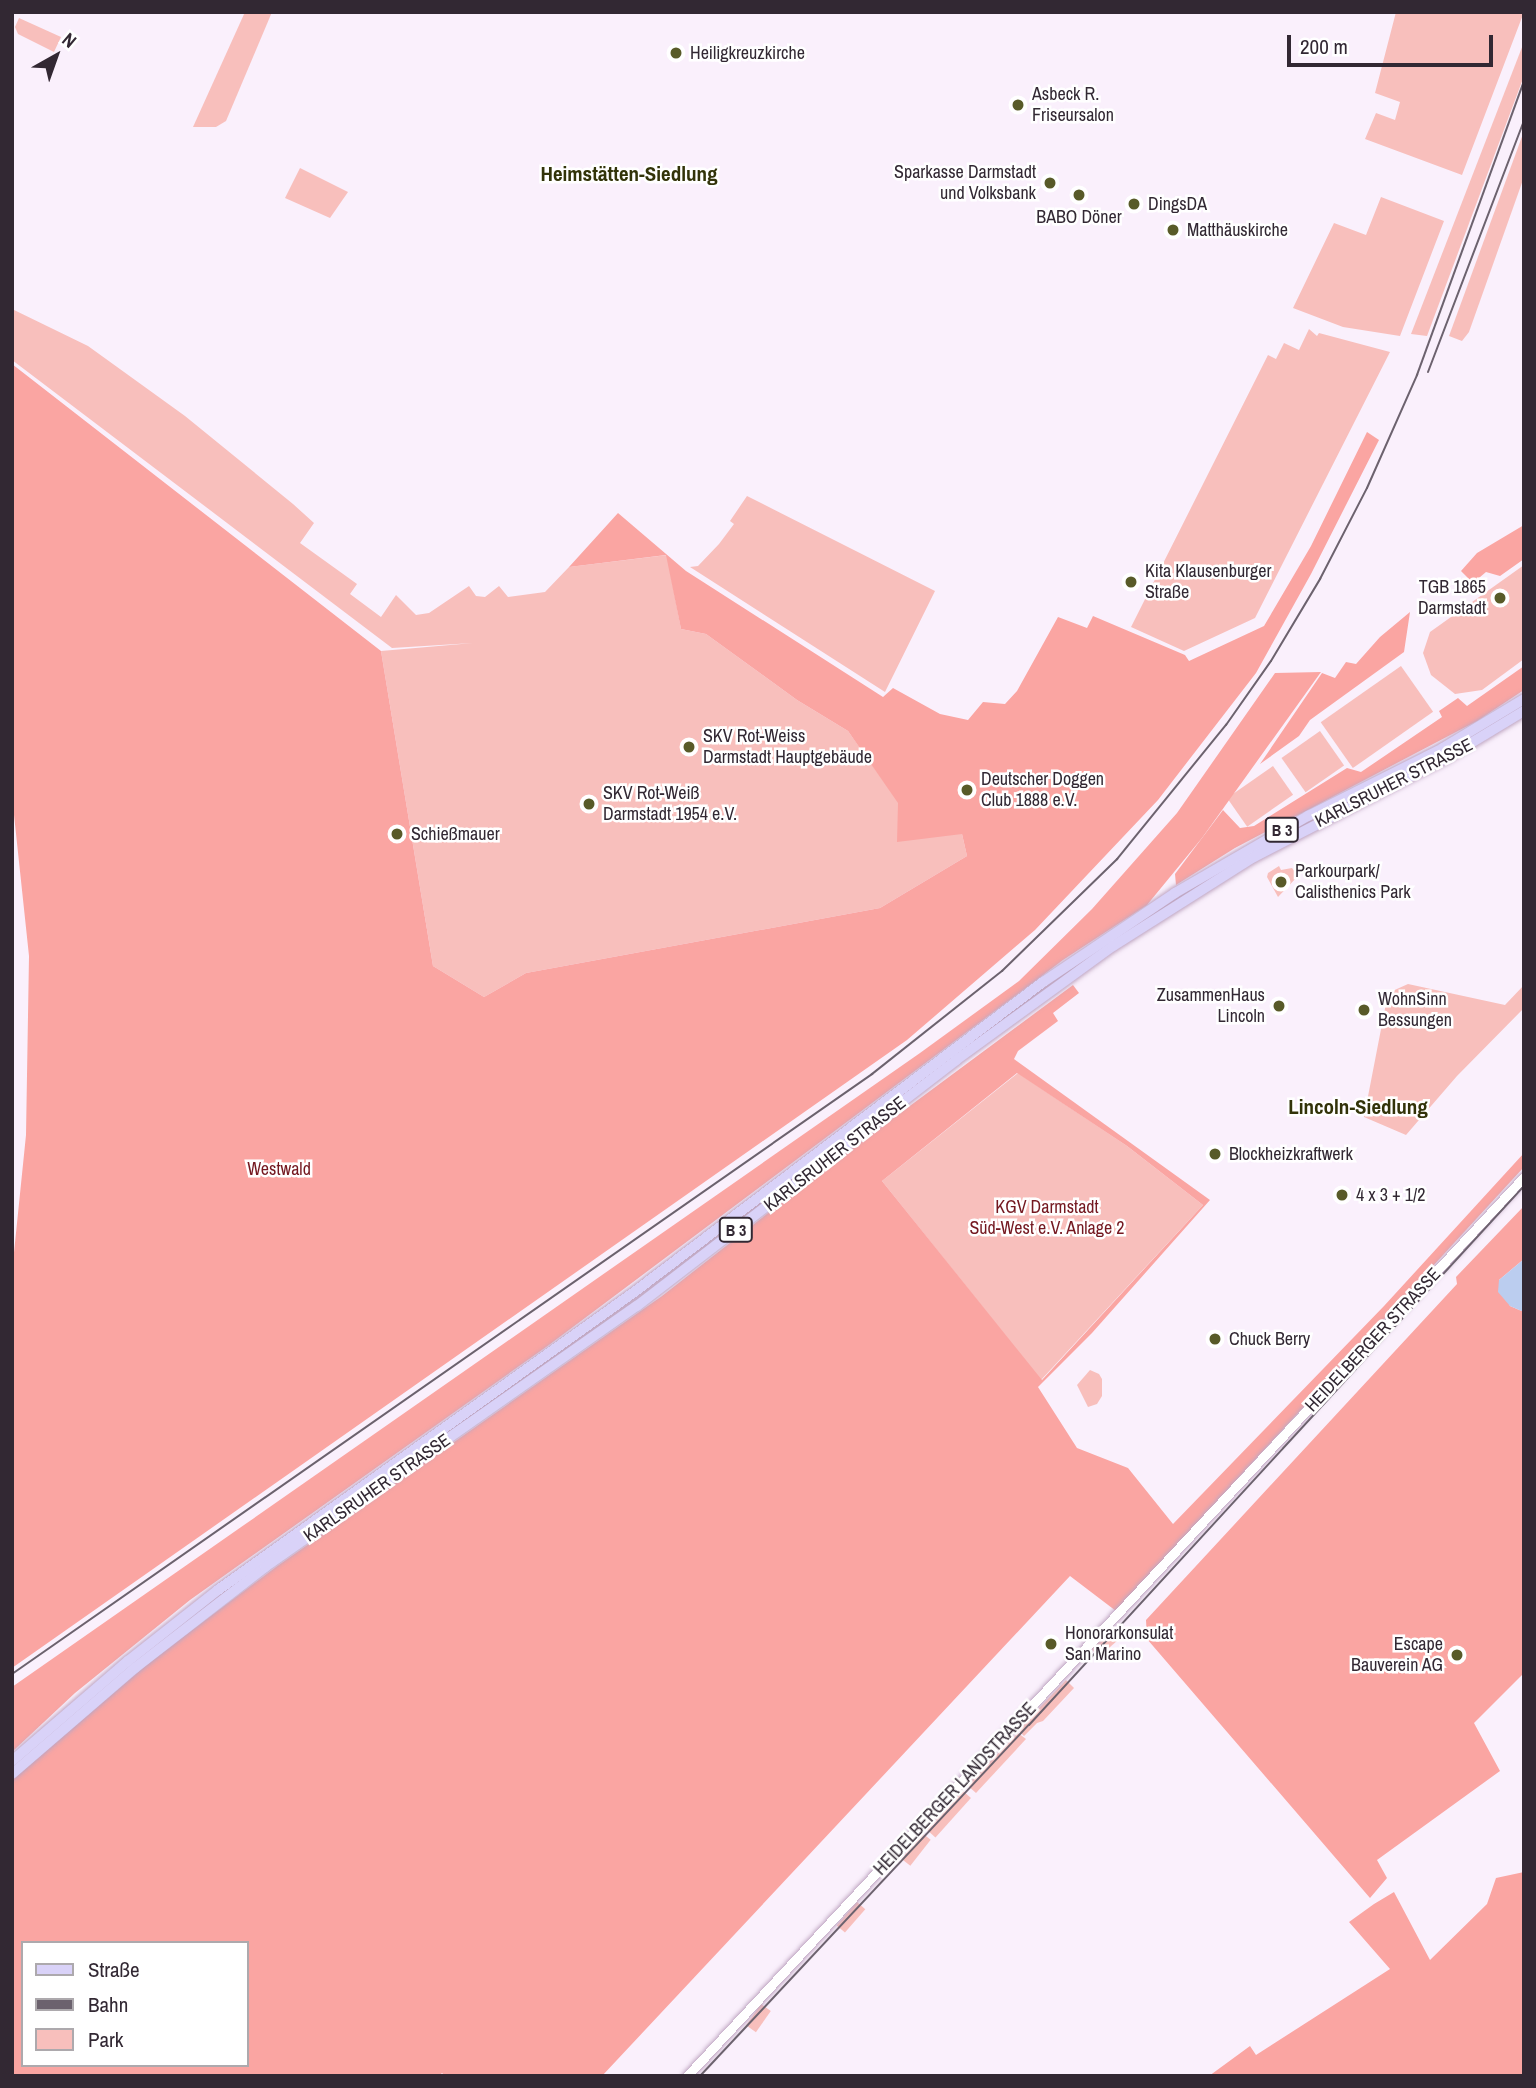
<!DOCTYPE html>
<html>
<head>
<meta charset="utf-8">
<style>
  body { margin:0 }
  #map { position:relative; width:1536px; height:2088px; overflow:hidden; background:#faf0fc; font-family:"Archivo Narrow",sans-serif }
  div>[style] { position:absolute }
  [style*='--x'] { left:calc(var(--x)*1px); top:calc(var(--y)*1px); width:calc(var(--w)*1px); rotate:calc(var(--a)*1deg) }
  .green>* { inset:0; background:#f8bfbc; transform-origin:0 0 }
  .forest>* { inset:0; background:#faa5a2 }
  .water>* { inset:0; background:#bbcdef }
  .roads { filter:drop-shadow(0 0 2px #bfa6c2) drop-shadow(0 0 2px #bfa6c2) }
  .secondary>* { height:9px; margin:-4.5px; padding:0 4.5px; transform-origin:4.5px; border-radius:4.5px; background:#fff }
  .primary>* { height:10px; margin:-5px; padding:0 5px; transform-origin:5px; border-radius:5px; background:#d9d2f8 }
  .tram>* { height:2px; margin:-1px; padding:0 1px; transform-origin:1px; border-radius:1px; background:#6c626e }
  .rail>* { height:2px; margin:-1px; padding:0 1px; transform-origin:1px; border-radius:1px; background:#6c626e }
  .dots>* { width:19px; height:19px; translate:-50% -50%; box-sizing:border-box; border:4px solid #fff; border-radius:50% }
  span { translate:-50% -50%; white-space:nowrap; text-align:center; line-height:1.15; -webkit-text-stroke:5px #fff; paint-order:stroke }
  .shield-label span { padding:2px 5px; background:#fff; border:2px solid; border-radius:5px; -webkit-text-stroke-width:0 }
  .shield-label { font-size:16px; color:#322833; font-weight:700 }
  .poi-label { font-size:18px; color:#322833 }
  .left { translate:0 -50%; text-align:left }
  .right { translate:-100% -50%; text-align:right }
  .street-label { font-size:18px; color:#322833 }
  .park-label { font-size:18px; color:#741820 }
  .quarter-label { font-size:21px; color:#323309; font-weight:700 }
  .frame { position:absolute; inset:0; border:14px solid #322833; pointer-events:none }
  .legend { position:absolute; left:21px; top:1941px; width:228px; height:126px; box-sizing:border-box; background:#fff; border:2px solid #ada9ad; margin:0; padding:9px 12px; list-style:none; font-size:21px; color:#322833 }
  .legend li { display:flex; align-items:center; gap:14px; height:35px }
  .legend b { width:35px; border:2px solid #ada9ad }
  .north { position:absolute; left:21px; top:21px; width:70px; height:70px; -webkit-text-stroke:5px #fff; paint-order:stroke; rotate:40deg; font-size:19px; font-weight:700; line-height:28px; text-align:center; color:#322833 }
  .north::after { content:''; display:block; margin:auto; width:24px; height:32px; background:#322833; clip-path:polygon(50% 0,100% 100%,50% 72%,0 100%) }
  .scale { position:absolute; left:1287px; top:35px; width:206px; height:32px; box-sizing:border-box; border:4px solid #322833; border-top:0; padding-left:9px; font-size:21px; line-height:24px; white-space:nowrap; color:#322833; -webkit-text-stroke:5px #fff; paint-order:stroke }
</style>
</head>
<body>
<div id="map">
  <div class="green">
    <div style="clip-path:polygon(245px 12px,272px 12px,226px 121px,216px 127px,193px 127px)"></div>
    <div style="clip-path:polygon(1396px 12px,1524px 12px,1462px 175px,1365px 139px,1376px 113px,1395px 120px,1400px 102px,1375px 93px)"></div>
    <div style="clip-path:polygon(19px 18px,61px 37px,54px 52px,18px 34px,15px 27px)"></div>
    <div style="clip-path:polygon(1524px 42px,1524px 76px,1427px 336px,1411px 334px)"></div>
    <div style="clip-path:polygon(1524px 131px,1524px 177px,1469px 332px,1462px 341px,1449px 336px)"></div>
    <div style="clip-path:polygon(300px 168px,348px 192px,330px 218px,285px 198px)"></div>
    <div style="clip-path:polygon(1381px 197px,1444px 221px,1400px 336px,1343px 327px,1293px 308px,1334px 223px,1366px 235px)"></div>
    <div style="clip-path:polygon(12px 309px,88px 346px,185px 416px,293px 504px,314px 523px,300px 543px,357px 584px,350px 594px,381px 617px,396px 595px,416px 615px,429px 613px,469px 586px,476px 596px,485px 597px,499px 586px,508px 597px,545px 592px,569px 567px,667px 555px,681px 629px,706px 634px,797px 700px,848px 731px,899px 803px,962px 834px,967px 856px,880px 908px,526px 973px,484px 997px,433px 966px,381px 651px,473px 643px,392px 648px,12px 360px)"></div>
    <div style="clip-path:polygon(1309px 329px,1317px 336px,1319px 333px,1390px 352px,1255px 618px,1184px 651px,1131px 627px,1268px 355px,1276px 359px,1284px 343px,1299px 350px)"></div>
    <div style="clip-path:polygon(747px 496px,935px 591px,885px 692px,690px 567px,698px 566px,719px 544px,734px 524px,730px 521px)"></div>
    <div style="clip-path:polygon(1524px 565px,1524px 659px,1482px 690px,1455px 694px,1431px 675px,1423px 653px,1430px 632px)"></div>
    <div style="left:1401px;top:666px;width:56px;height:98px;rotate:55deg"></div>
    <div style="left:1320px;top:731px;width:42px;height:47px;rotate:55deg"></div>
    <div style="left:1273px;top:766px;width:35px;height:56px;rotate:55deg"></div>
    <div style="clip-path:polygon(1279px 866px,1281px 870px,1292px 868px,1298px 876px,1278px 897px,1267px 877px,1268px 873px)"></div>
    <div style="clip-path:polygon(1408px 984px,1505px 1005px,1524px 985px,1524px 1008px,1457px 1076px,1406px 1135px,1364px 1117px,1388px 993px)"></div>
    <div style="clip-path:polygon(1018px 1073px,1127px 1146px,1203px 1205px,1041px 1380px,882px 1181px)"></div>
    <div style="clip-path:polygon(1090px 1370px,1099px 1374px,1102px 1379px,1102px 1396px,1097px 1404px,1088px 1407px,1077px 1385px)"></div>
    <div style="left:1114px;top:1629px;width:11px;height:30px;rotate:49deg"></div>
    <div style="clip-path:polygon(1066px 1680px,1074px 1688px,1043px 1721px,1037px 1723px,1024px 1736px,1018px 1730px)"></div>
    <div style="clip-path:polygon(1018px 1733px,1026px 1739px,976px 1793px,967px 1785px)"></div>
    <div style="left:962px;top:1790px;width:12px;height:53px;rotate:42deg"></div>
    <div style="left:922px;top:1833px;width:11px;height:33px;rotate:38deg"></div>
    <div style="left:857px;top:1902px;width:11px;height:31px;rotate:41deg"></div>
    <div style="left:761px;top:2004px;width:12px;height:26px;rotate:35deg"></div>
  </div>
  <div class="forest">
    <div style="clip-path:polygon(12px 364px,381px 651px,433px 966px,484px 997px,526px 973px,880px 908px,967px 856px,962px 834px,897px 842px,898px 803px,848px 731px,797px 700px,706px 634px,681px 629px,666px 555px,569px 567px,618px 513px,686px 571px,883px 697px,893px 688px,940px 714px,968px 720px,983px 702px,1005px 704px,1017px 691px,1058px 617px,1087px 628px,1093px 616px,1185px 655px,1189px 661px,1264px 626px,1311px 546px,1367px 432px,1379px 440px,1311px 574px,1256px 673px,1158px 800px,1035px 930px,907px 1040px,12px 1668px,12px 1272px,26px 1135px,29px 956px,12px 796px)"></div>
    <div style="clip-path:polygon(1524px 525px,1524px 559px,1500px 576px,1486px 572px,1473px 583px,1461px 571px,1477px 553px)"></div>
    <div style="clip-path:polygon(1410px 612px,1404px 652px,1310px 720px,1299px 736px,1260px 764px,1322px 673px,1335px 678px,1346px 662px,1356px 664px,1380px 637px)"></div>
    <div style="clip-path:polygon(1524px 666px,1524px 690px,1477px 721px,1235px 848px,1176px 885px,1175px 874px,1223px 810px,1240px 828px,1254px 826px,1347px 768px,1361px 772px,1442px 717px,1439px 711px,1458px 698px,1467px 706px)"></div>
    <div style="clip-path:polygon(1321px 672px,1202px 838px,1147px 905px,1063px 960px,549px 1345px,190px 1600px,75px 1693px,12px 1752px,12px 1687px,920px 1053px,1019px 981px,1092px 909px,1177px 813px,1275px 673px)"></div>
    <div style="clip-path:polygon(evenodd,1073px 985px,1079px 993px,1053px 1013px,1058px 1021px,1018px 1051px,1014px 1059px,1210px 1200px,1092px 1333px,1038px 1387px,1077px 1448px,1128px 1468px,1173px 1524px,1384px 1306px,1524px 1153px,1524px 1167px,1116px 1611px,1070px 1576px,602px 2076px,445px 2076px,442px 2073px,439px 2076px,12px 2076px,12px 1780px,150px 1662px,276px 1567px,662px 1296px,818px 1174px,1073px 985px,1017px 1073px,1127px 1146px,1203px 1205px,1042px 1380px,882px 1181px,1017px 1073px,1073px 985px,23px 1943px,247px 1943px,247px 2065px,23px 2065px,23px 1943px)"></div>
    <div style="clip-path:polygon(1524px 1206px,1524px 1259px,1499px 1280px,1510px 1306px,1524px 1312px,1524px 1673px,1474px 1723px,1500px 1771px,1377px 1860px,1387px 1878px,1370px 1898px,1147px 1639px,1146px 1620px,1457px 1284px,1456px 1277px)"></div>
    <div style="clip-path:polygon(1524px 1872px,1524px 2076px,1209px 2076px,1250px 2046px,1256px 2055px,1390px 1969px,1349px 1922px,1374px 1904px,1394px 1892px,1430px 1960px,1487px 1904px,1496px 1878px)"></div>
  </div>
  <div class="water">
    <div style="clip-path:polygon(1524px 1259px,1524px 1312px,1510px 1306px,1498px 1292px,1499px 1280px)"></div>
  </div>
  <div class="roads">
    <div class="secondary">
      <div style="--x:687;--y:2076;--w:1228;--a:-47.05"></div>
    </div>
    <div class="primary">
      <div style="--x:12;--y:1761;--w:153;--a:-40.8"></div>
      <div style="--x:128;--y:1661;--w:115;--a:-38.3"></div>
      <div style="--x:218;--y:1590;--w:510;--a:-35.59"></div>
      <div style="--x:633;--y:1293;--w:515;--a:-37.18"></div>
      <div style="--x:1043;--y:982;--w:159;--a:-34"></div>
      <div style="--x:1175;--y:893;--w:154;--a:-30.1"></div>
      <div style="--x:1308;--y:816;--w:151;--a:-26.7"></div>
      <div style="--x:1443;--y:748;--w:95;--a:-31.2"></div>
      <div style="--x:12;--y:1774;--w:162;--a:-40.8"></div>
      <div style="--x:135;--y:1668;--w:165;--a:-37.8"></div>
      <div style="--x:265;--y:1567;--w:454;--a:-35.1"></div>
      <div style="--x:637;--y:1306;--w:403;--a:-37.6"></div>
      <div style="--x:956;--y:1060;--w:194;--a:-36"></div>
      <div style="--x:1113;--y:946;--w:167;--a:-32.3"></div>
      <div style="--x:1254;--y:857;--w:218;--a:-27.3"></div>
      <div style="--x:1448;--y:757;--w:89;--a:-31.2"></div>
    </div>
  </div>
  <div class="tram">
    <div style="--x:700;--y:2076;--w:481;--a:-46.9"></div>
    <div style="--x:1029;--y:1725;--w:732;--a:-47.44"></div>
  </div>
  <div class="rail">
    <div style="--x:1428;--y:372;--w:270;--a:-69.1"></div>
    <div style="--x:12;--y:1674;--w:1049;--a:-34.9"></div>
    <div style="--x:872;--y:1074;--w:166;--a:-38.4"></div>
    <div style="--x:1002;--y:971;--w:161;--a:-44.2"></div>
    <div style="--x:1117;--y:859;--w:173;--a:-50.9"></div>
    <div style="--x:1226;--y:725;--w:78;--a:-54.9"></div>
    <div style="--x:1271;--y:661;--w:96;--a:-59.1"></div>
    <div style="--x:1320;--y:579;--w:102;--a:-62.7"></div>
    <div style="--x:1367;--y:488;--w:124;--a:-66.1"></div>
    <div style="--x:1417;--y:375;--w:313;--a:-70"></div>
  </div>
  <div class="dots">
    <div style="left:676px;top:53px;background:#585a28"></div>
    <div style="left:1018px;top:105px;background:#585a28"></div>
    <div style="left:1050px;top:183px;background:#585a28"></div>
    <div style="left:1079px;top:195px;background:#585a28"></div>
    <div style="left:1134px;top:204px;background:#585a28"></div>
    <div style="left:1173px;top:230px;background:#585a28"></div>
    <div style="left:1131px;top:582px;background:#585a28"></div>
    <div style="left:1500px;top:598px;background:#585a28"></div>
    <div style="left:689px;top:747px;background:#585a28"></div>
    <div style="left:967px;top:790px;background:#585a28"></div>
    <div style="left:589px;top:804px;background:#585a28"></div>
    <div style="left:397px;top:834px;background:#585a28"></div>
    <div style="left:1281px;top:882px;background:#585a28"></div>
    <div style="left:1279px;top:1006px;background:#585a28"></div>
    <div style="left:1364px;top:1010px;background:#585a28"></div>
    <div style="left:1215px;top:1154px;background:#585a28"></div>
    <div style="left:1342px;top:1195px;background:#585a28"></div>
    <div style="left:1215px;top:1339px;background:#585a28"></div>
    <div style="left:1051px;top:1644px;background:#585a28"></div>
    <div style="left:1457px;top:1655px;background:#585a28"></div>
  </div>
  <div class="shield-label">
    <span style="left:1282px;top:830px">B 3</span>
    <span style="left:736px;top:1230px">B 3</span>
  </div>
  <div class="poi-label">
    <span class="left" style="left:690px;top:53px">Heiligkreuzkirche</span>
    <span class="left" style="left:1032px;top:105px">Asbeck R.<br>Friseursalon</span>
    <span class="right" style="left:1036px;top:183px">Sparkasse Darmstadt<br>und Volksbank</span>
    <span class="left" style="left:1148px;top:204px">DingsDA</span>
    <span style="left:1079px;top:217px">BABO Döner</span>
    <span class="left" style="left:1187px;top:230px">Matthäuskirche</span>
    <span class="left" style="left:1145px;top:582px">Kita Klausenburger<br>Straße</span>
    <span class="right" style="left:1486px;top:598px">TGB 1865<br>Darmstadt</span>
    <span class="left" style="left:703px;top:747px">SKV Rot-Weiss<br>Darmstadt Hauptgebäude</span>
    <span class="left" style="left:981px;top:790px">Deutscher Doggen<br>Club 1888 e.V.</span>
    <span class="left" style="left:603px;top:804px">SKV Rot-Weiß<br>Darmstadt 1954 e.V.</span>
    <span class="left" style="left:411px;top:834px">Schießmauer</span>
    <span class="left" style="left:1295px;top:882px">Parkourpark/<br>Calisthenics Park</span>
    <span class="right" style="left:1265px;top:1006px">ZusammenHaus<br>Lincoln</span>
    <span class="left" style="left:1378px;top:1010px">WohnSinn<br>Bessungen</span>
    <span class="left" style="left:1229px;top:1154px">Blockheizkraftwerk</span>
    <span class="left" style="left:1356px;top:1195px">4 x 3 + 1/2</span>
    <span class="left" style="left:1229px;top:1339px">Chuck Berry</span>
    <span class="left" style="left:1065px;top:1644px">Honorarkonsulat<br>San Marino</span>
    <span class="right" style="left:1443px;top:1655px">Escape<br>Bauverein AG</span>
  </div>
  <div class="street-label">
    <span style="left:1394px;top:783px;rotate:-27deg">KARLSRUHER STRASSE</span>
    <span style="left:835px;top:1154px;rotate:-38deg">KARLSRUHER STRASSE</span>
    <span style="left:1373px;top:1340px;rotate:-47deg">HEIDELBERGER STRASSE</span>
    <span style="left:377px;top:1488px;rotate:-35deg">KARLSRUHER STRASSE</span>
    <span style="left:955px;top:1789px;rotate:-47deg">HEIDELBERGER LANDSTRASSE</span>
  </div>
  <div class="park-label">
    <span style="left:279px;top:1169px">Westwald</span>
    <span style="left:1047px;top:1218px">KGV Darmstadt<br>Süd-West e.V. Anlage 2</span>
  </div>
  <div class="quarter-label">
    <span style="left:629px;top:174px">Heimstätten-Siedlung</span>
    <span style="left:1358px;top:1107px">Lincoln-Siedlung</span>
  </div>
  <div class="frame"></div>
  <ul class="legend">
  <li><b style="height:9px;background:#d9d2f8"></b>Straße</li>
  <li><b style="height:9px;background:#6c626e"></b>Bahn</li>
  <li><b style="height:19px;background:#f8bfbc"></b>Park</li>
  </ul>
  <div class="north">N</div>
  <div class="scale">200 m</div>
</div>
</body>
</html>
